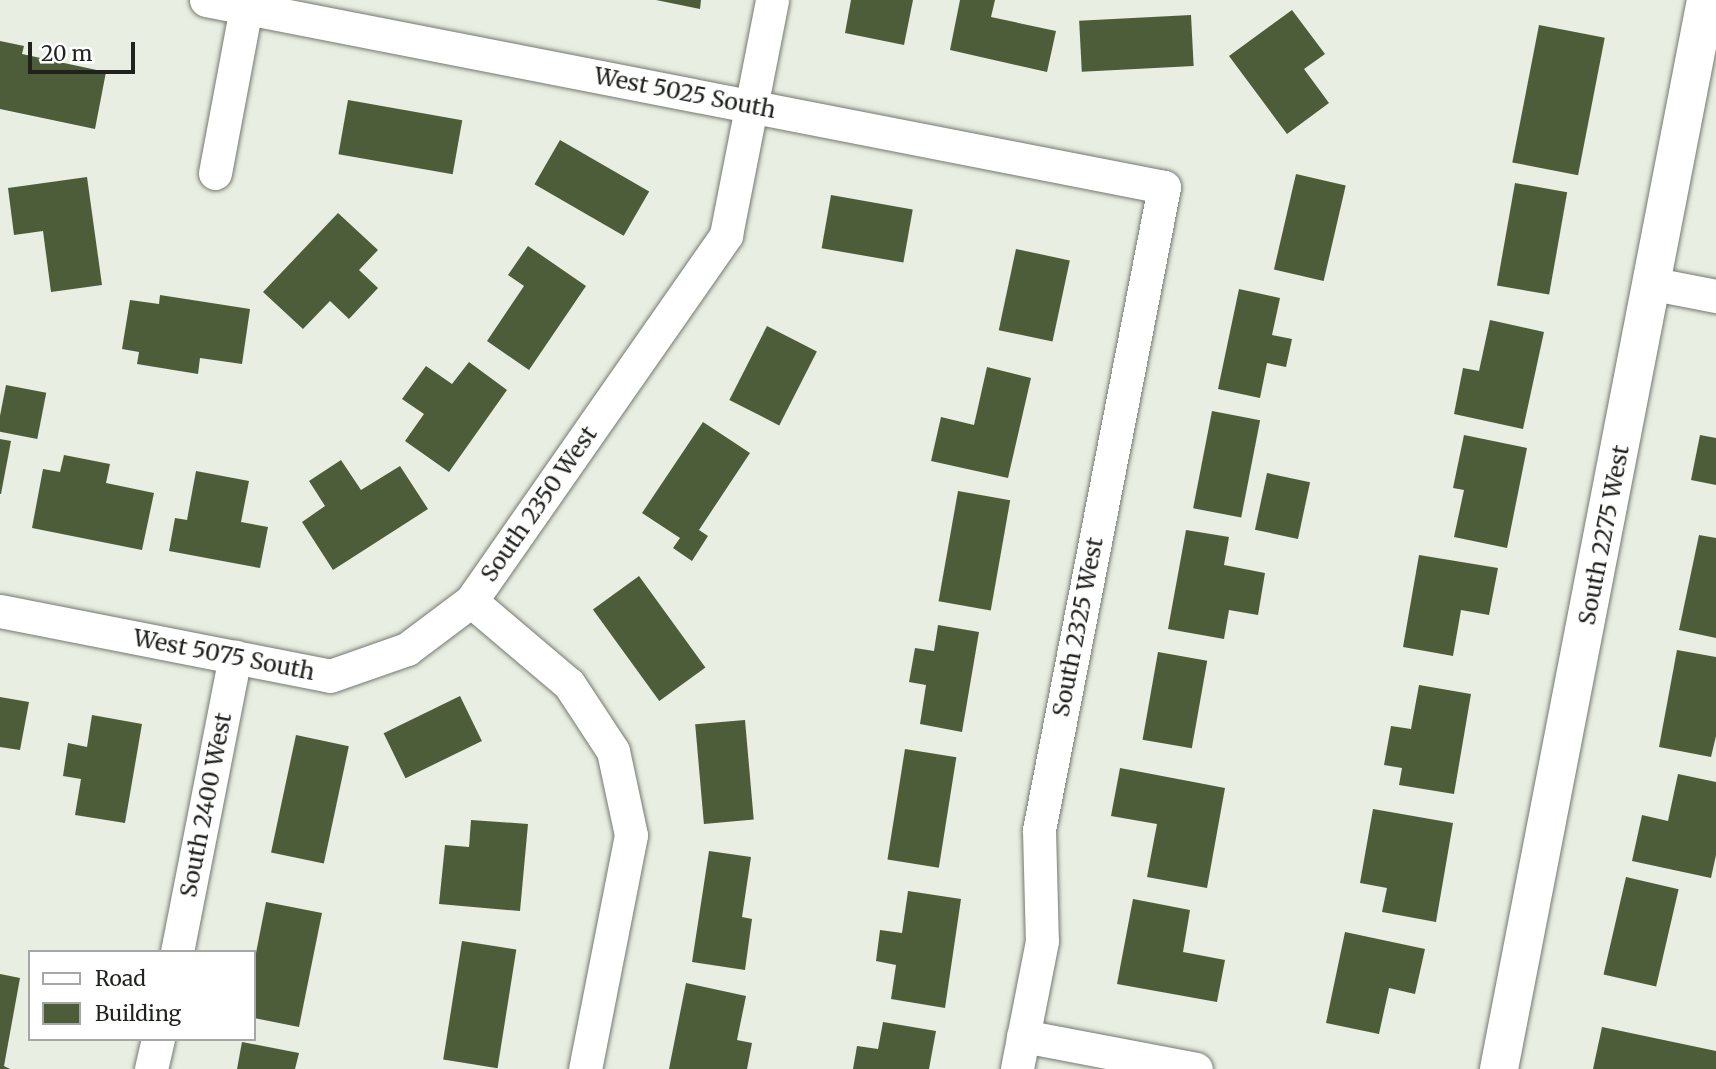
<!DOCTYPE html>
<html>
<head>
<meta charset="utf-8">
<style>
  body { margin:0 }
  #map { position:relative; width:1716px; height:1069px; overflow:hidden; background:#e8eee1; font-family:Merriweather,serif }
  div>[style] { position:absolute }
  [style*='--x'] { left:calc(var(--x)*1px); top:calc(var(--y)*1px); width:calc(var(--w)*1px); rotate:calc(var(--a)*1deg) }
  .building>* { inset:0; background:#4d5d39; transform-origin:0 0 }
  .roads { filter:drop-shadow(0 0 2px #747a6e) drop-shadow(0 0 2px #747a6e) }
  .minor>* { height:33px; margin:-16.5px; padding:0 16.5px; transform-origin:16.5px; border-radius:16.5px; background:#fff }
  .tertiary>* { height:38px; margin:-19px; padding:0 19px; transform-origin:19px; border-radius:19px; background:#fff }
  span { translate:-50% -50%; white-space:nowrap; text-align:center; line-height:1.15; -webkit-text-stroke:7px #fff; paint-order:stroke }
  .street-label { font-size:23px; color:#1f221d }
  .legend { position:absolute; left:28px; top:950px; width:228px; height:91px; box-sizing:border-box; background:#fff; border:2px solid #a5a7a5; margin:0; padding:9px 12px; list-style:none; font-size:21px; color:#1f221d }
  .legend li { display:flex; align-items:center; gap:14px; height:35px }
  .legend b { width:35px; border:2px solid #a5a7a5 }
  .scale { position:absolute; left:28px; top:42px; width:107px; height:32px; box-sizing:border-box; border:4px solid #1f221d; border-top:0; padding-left:9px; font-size:21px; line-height:24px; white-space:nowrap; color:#1f221d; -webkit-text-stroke:5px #fff; paint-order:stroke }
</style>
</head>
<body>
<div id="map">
  <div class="building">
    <div style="clip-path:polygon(656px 0,701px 0,700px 9px)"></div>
    <div style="clip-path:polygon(851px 0,913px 0,904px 45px,845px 33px)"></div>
    <div style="clip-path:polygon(960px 0,995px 0,991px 17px,1056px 31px,1047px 72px,950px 50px)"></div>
    <div style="clip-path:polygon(1292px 10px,1325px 54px,1304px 69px,1329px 103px,1287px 134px,1229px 56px)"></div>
    <div style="left:1191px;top:15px;width:51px;height:112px;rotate:87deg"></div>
    <div style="left:1539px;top:25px;width:67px;height:140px;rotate:11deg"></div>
    <div style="clip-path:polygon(0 41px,24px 46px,22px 54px,106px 72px,95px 129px,0 109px)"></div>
    <div style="left:348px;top:100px;width:116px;height:55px;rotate:10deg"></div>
    <div style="left:560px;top:140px;width:103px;height:51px;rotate:30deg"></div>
    <div style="left:1296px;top:174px;width:51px;height:98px;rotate:13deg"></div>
    <div style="clip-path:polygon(87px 177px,102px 285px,51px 292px,43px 231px,14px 235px,8px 188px)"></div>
    <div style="left:1515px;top:183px;width:53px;height:104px;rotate:10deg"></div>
    <div style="left:831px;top:195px;width:83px;height:54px;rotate:10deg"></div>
    <div style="clip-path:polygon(338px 213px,378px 250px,359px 270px,378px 288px,349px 319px,330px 301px,303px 329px,263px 292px)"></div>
    <div style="clip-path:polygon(528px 246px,586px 286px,529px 370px,487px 341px,524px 286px,508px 275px)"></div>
    <div style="left:1016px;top:249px;width:55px;height:83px;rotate:12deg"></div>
    <div style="clip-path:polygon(1239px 289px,1280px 298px,1272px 335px,1292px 339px,1286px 367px,1267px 363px,1260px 398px,1218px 389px)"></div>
    <div style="clip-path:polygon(160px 295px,250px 309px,242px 364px,200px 358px,198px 374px,137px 364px,139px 352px,122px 349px,130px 300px,159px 304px)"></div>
    <div style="clip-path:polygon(1490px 320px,1544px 332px,1523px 429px,1454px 414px,1463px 368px,1479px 371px)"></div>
    <div style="left:767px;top:326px;width:56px;height:83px;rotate:27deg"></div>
    <div style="clip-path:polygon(469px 362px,507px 390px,449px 472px,405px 441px,424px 414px,402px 399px,426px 366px,452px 384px)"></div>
    <div style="clip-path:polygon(987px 367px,1031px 378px,1008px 478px,931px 461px,941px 417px,974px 425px)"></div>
    <div style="left:6px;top:385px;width:41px;height:47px;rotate:11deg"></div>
    <div style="left:1212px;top:411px;width:49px;height:99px;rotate:11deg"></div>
    <div style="clip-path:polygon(703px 422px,750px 453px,699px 530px,708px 536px,692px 561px,673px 548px,680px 538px,642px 513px)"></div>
    <div style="clip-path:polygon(1464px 435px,1527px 448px,1507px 548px,1454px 537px,1464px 490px,1453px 488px)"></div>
    <div style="clip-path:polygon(1700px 435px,1716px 438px,1716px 485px,1691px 480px)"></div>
    <div style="clip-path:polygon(0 439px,11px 441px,1px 494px,0 494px)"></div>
    <div style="clip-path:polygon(64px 455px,110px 464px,106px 483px,154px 493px,142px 550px,32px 528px,43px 469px,60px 472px)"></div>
    <div style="clip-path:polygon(341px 460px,361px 490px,400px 466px,428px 509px,333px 570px,302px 522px,325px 506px,309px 481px)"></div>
    <div style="clip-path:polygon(196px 471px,249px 481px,241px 522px,268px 527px,260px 568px,169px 551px,175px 518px,187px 520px)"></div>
    <div style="left:1267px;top:473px;width:44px;height:58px;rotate:12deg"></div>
    <div style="left:958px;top:491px;width:53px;height:112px;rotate:10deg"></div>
    <div style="clip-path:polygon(1186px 530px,1229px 537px,1224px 565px,1265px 573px,1258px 615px,1229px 610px,1224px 639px,1168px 629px)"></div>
    <div style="clip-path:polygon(1699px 535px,1716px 538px,1716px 638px,1679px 630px)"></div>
    <div style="clip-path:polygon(1419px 555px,1498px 568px,1489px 615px,1461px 610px,1453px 656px,1403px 647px)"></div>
    <div style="left:639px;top:576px;width:113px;height:57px;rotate:54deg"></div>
    <div style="clip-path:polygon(938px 625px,979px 632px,962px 732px,920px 724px,926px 685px,909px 682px,915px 648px,934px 651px)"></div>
    <div style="clip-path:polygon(1677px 650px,1716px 657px,1716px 736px,1711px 757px,1659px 747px)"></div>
    <div style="left:1158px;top:652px;width:50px;height:89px;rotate:10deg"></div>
    <div style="clip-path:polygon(1419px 685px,1471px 694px,1454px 794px,1399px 785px,1402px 768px,1384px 765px,1391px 726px,1411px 729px)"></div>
    <div style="left:460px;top:696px;width:50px;height:85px;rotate:64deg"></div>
    <div style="clip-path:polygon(0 697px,29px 702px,20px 750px,0 747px)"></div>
    <div style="clip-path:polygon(92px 715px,142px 724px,125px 823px,75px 815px,81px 779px,63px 776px,68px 743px,87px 747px)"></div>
    <div style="left:745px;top:720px;width:100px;height:50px;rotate:85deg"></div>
    <div style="left:296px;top:735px;width:54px;height:120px;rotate:12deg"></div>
    <div style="left:905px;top:749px;width:52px;height:112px;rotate:9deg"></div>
    <div style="clip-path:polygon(1120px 768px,1225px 788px,1207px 888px,1147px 877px,1157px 824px,1111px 816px)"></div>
    <div style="clip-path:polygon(1678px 774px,1716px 782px,1716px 855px,1711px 878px,1632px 861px,1642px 815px,1668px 821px)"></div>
    <div style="clip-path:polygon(1373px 809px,1453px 823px,1436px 922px,1382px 912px,1387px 888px,1360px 883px)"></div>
    <div style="clip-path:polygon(471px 820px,528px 824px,520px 911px,439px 904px,445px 845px,469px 847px)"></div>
    <div style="clip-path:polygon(709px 851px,751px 857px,742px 917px,752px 919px,745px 970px,692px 962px)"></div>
    <div style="left:1626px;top:877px;width:54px;height:100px;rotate:13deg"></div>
    <div style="clip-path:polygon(908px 891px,961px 899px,945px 1008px,891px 999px,896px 965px,876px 961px,880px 930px,902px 933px)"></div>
    <div style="clip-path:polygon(1133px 899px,1190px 910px,1183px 952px,1225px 960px,1217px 1002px,1117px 984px)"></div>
    <div style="clip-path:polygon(266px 902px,322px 913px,299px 1027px,254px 1018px,254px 963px)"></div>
    <div style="clip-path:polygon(1345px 932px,1425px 949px,1415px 994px,1389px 988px,1379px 1034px,1326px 1023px)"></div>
    <div style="left:462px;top:941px;width:55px;height:120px;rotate:9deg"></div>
    <div style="clip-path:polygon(0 974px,20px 978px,4px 1066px,10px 1069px,0 1069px)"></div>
    <div style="clip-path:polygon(686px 983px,746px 996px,737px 1040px,752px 1043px,747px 1069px,669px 1069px)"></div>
    <div style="clip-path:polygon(883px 1022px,936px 1031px,929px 1069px,853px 1069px,857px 1046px,878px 1049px)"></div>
    <div style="clip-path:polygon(1602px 1027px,1716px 1051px,1716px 1069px,1593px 1069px)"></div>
    <div style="clip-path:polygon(242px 1042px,299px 1053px,295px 1069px,237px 1069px)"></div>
  </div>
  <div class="roads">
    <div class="minor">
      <div style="--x:206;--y:0;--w:976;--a:11.05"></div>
      <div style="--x:1164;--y:187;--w:655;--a:101"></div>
      <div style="--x:1039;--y:830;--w:111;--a:88.5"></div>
      <div style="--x:1042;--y:941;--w:130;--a:101.1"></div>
      <div style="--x:215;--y:173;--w:168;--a:-79.4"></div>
      <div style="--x:1654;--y:284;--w:63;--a:11"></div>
      <div style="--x:471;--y:601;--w:128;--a:40.3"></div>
      <div style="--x:569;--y:684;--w:80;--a:56.7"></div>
      <div style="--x:613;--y:751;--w:86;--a:77.9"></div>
      <div style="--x:631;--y:835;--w:238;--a:101.1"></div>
      <div style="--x:0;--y:611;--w:336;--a:11.1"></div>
      <div style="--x:330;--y:676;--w:82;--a:-19.3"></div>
      <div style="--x:407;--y:649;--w:80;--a:-36.9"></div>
      <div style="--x:471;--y:601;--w:446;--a:-55.1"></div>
      <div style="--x:726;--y:235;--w:239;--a:-78.9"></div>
      <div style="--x:177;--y:952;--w:301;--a:-78.9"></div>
      <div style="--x:1023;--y:1036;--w:176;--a:10.8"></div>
      <div style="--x:151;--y:1069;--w:31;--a:-77"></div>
    </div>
    <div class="tertiary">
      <div style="--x:1499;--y:1069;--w:1089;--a:-79.04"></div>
    </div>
  </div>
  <div class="street-label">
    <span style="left:685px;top:93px;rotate:11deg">West 5025 South</span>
    <span style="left:539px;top:504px;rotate:-55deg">South 2350 West</span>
    <span style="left:1604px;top:535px;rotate:-79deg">South 2275 West</span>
    <span style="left:1078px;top:627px;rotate:-79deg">South 2325 West</span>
    <span style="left:224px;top:655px;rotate:11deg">West 5075 South</span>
    <span style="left:206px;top:805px;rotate:-79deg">South 2400 West</span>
  </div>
  <ul class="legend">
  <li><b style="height:9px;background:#fff"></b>Road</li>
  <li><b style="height:19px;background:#4d5d39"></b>Building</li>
  </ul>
  <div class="scale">20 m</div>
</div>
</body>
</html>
